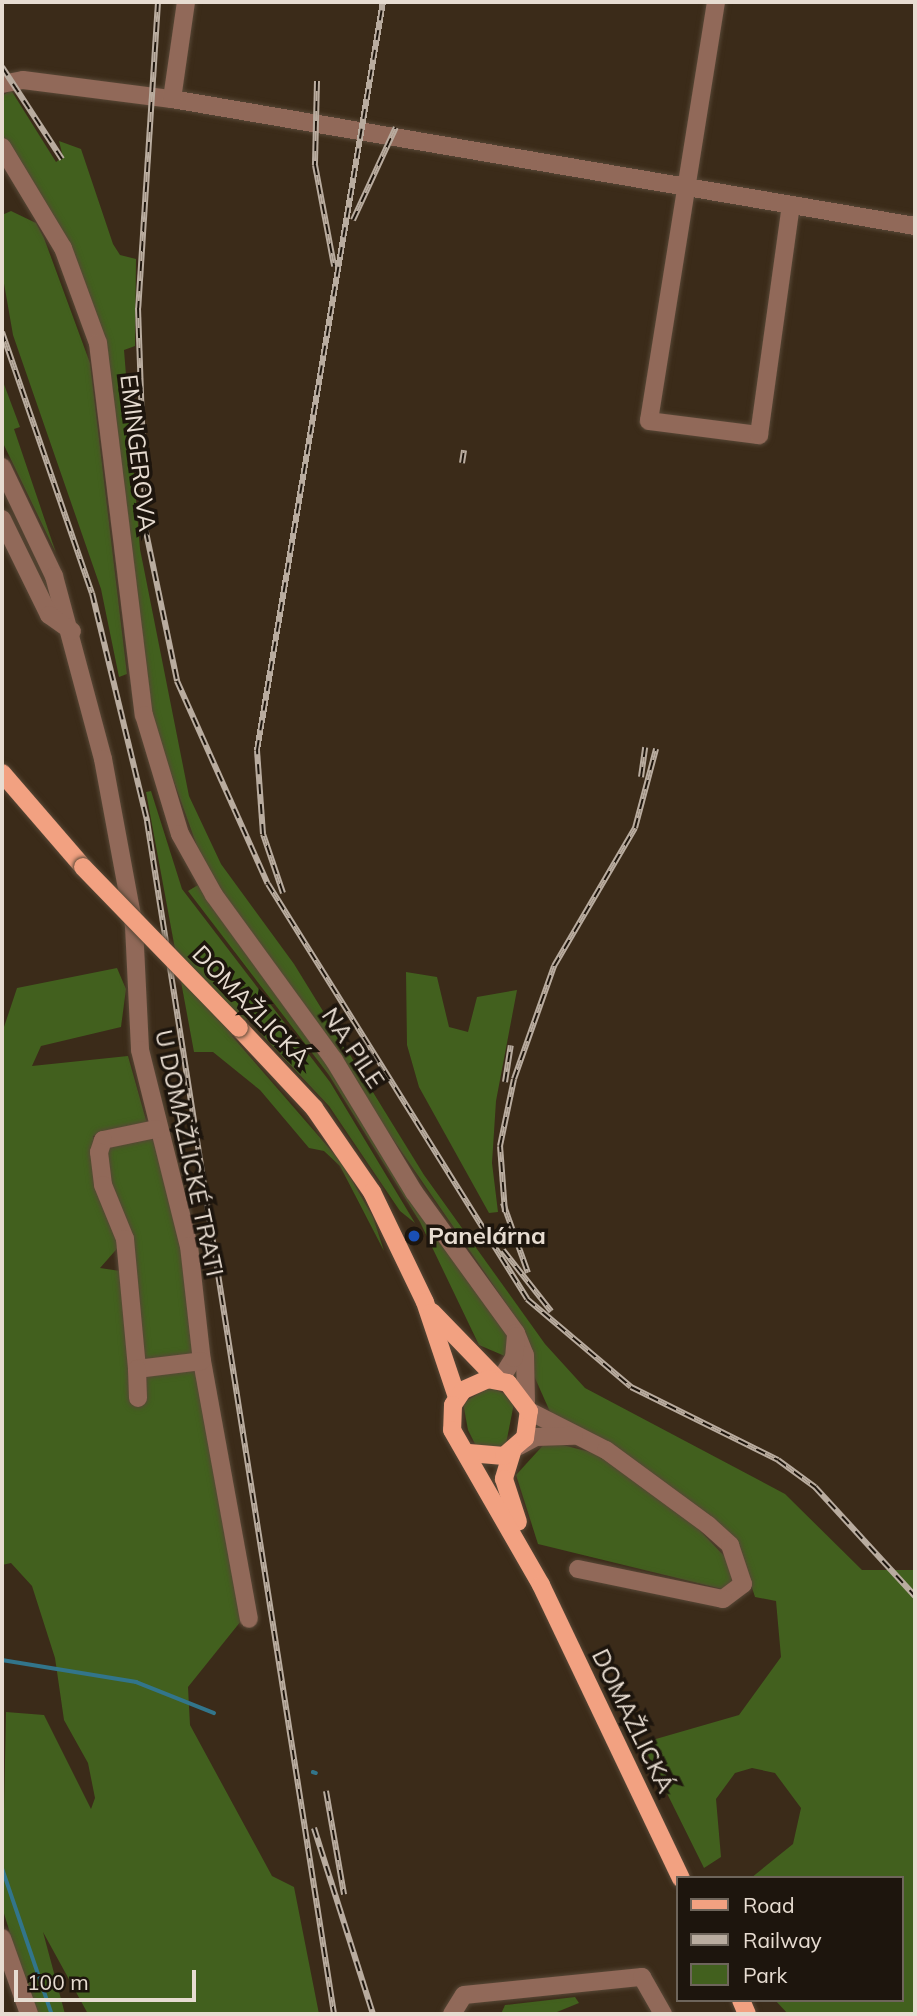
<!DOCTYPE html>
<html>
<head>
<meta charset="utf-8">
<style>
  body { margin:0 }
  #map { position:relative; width:917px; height:2016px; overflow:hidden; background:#3b2b19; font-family:Mulish,sans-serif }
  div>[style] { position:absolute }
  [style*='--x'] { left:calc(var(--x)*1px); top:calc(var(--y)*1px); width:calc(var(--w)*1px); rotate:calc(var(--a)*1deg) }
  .green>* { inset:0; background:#42601e }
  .stream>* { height:3.5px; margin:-1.75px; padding:0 1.75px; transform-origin:1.75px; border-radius:1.75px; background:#32758b }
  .roads { filter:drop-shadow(0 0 2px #574736) drop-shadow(0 0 2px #574736) }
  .minor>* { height:18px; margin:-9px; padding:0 9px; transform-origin:9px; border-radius:9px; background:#916959 }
  .major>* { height:18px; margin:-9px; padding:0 9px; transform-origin:9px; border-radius:9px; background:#f2a181 }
  .rail>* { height:6px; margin-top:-3px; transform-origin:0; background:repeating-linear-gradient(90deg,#1d150d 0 10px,#b9ac9f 0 20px); box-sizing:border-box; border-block:2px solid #b9ac9f }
  .bridges { filter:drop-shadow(0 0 2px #574736) drop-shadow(0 0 2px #574736) }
  .major-bridge>* { height:18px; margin:-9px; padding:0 9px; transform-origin:9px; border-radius:9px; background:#f2a181 }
  .dots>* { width:19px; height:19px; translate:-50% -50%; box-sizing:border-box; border:4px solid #1d150d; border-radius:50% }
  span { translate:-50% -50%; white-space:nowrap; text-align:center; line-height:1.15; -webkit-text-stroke:7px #1d150d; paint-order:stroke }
  .street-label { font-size:24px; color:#e7dcd1 }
  .poi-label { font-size:24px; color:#e7dcd1; font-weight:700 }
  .left { translate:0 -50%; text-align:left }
  .frame { position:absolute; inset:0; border:4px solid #e7dcd1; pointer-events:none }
  .legend { position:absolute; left:676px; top:1876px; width:228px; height:126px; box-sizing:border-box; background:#1d150d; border:2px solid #6e655b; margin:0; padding:9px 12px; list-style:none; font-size:21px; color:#e7dcd1 }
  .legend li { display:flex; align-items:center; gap:14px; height:35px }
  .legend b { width:35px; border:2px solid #6e655b }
  .scale { position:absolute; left:14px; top:1970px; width:182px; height:32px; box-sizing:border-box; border:4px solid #e7dcd1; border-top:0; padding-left:9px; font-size:21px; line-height:24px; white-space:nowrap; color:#e7dcd1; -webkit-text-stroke:5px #1d150d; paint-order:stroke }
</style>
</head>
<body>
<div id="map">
  <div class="green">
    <div style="clip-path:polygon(11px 90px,56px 162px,63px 157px,59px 141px,81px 149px,113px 244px,120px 255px,136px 259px,135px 346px,124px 350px,140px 549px,189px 796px,221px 864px,294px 964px,424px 1175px,545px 1344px,585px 1388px,785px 1494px,862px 1570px,915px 1570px,915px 2014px,788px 2014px,775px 2000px,901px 2000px,901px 1878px,751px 1878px,793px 1844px,801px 1808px,775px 1773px,752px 1768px,735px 1773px,716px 1799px,721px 1857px,704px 1868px,642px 1743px,739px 1715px,781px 1657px,776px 1601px,755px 1597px,738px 1545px,612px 1445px,551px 1414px,531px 1369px,525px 1331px,203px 863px,153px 723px,106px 352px,51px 213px,2px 134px,2px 96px)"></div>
    <div style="clip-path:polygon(11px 211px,36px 223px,44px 238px,90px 363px,127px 674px,119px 677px,101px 589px,13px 335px,2px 272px,2px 215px)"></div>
    <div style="clip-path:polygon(2px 379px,20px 427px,14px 429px,56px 553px,2px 441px)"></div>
    <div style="clip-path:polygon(151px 791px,182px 889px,330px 1082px,415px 1223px,400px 1211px,329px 1106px,247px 1019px,232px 1036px,342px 1163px,373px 1217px,384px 1251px,340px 1166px,324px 1151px,309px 1148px,260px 1090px,213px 1052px,194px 1052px,146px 792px)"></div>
    <div style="clip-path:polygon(198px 885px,330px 1068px,509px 1337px,507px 1357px,479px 1345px,420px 1222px,329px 1075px,188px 891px)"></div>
    <div style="clip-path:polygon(117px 968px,126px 989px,121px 1027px,41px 1046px,32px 1066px,128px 1056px,148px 1127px,93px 1136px,122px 1243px,100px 1268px,120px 1271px,145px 1376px,196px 1369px,241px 1621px,188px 1687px,190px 1725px,272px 1876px,294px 1887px,319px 2014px,88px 2014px,43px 1932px,65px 2014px,35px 2014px,2px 1907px,6px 1712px,44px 1715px,91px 1809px,95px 1798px,88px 1763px,64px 1720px,55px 1658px,32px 1586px,11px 1563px,2px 1565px,2px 1033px,17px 988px)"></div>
    <div style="clip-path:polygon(406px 972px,437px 977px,449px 1027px,468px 1032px,477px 997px,517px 990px,496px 1101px,492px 1163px,498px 1212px,489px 1213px,419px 1087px,407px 1045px)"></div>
    <div style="clip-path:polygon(148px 1136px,155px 1140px,183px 1245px,195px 1353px,189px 1358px,143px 1362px,103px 1154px,109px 1143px)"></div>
    <div style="clip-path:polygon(489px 1387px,515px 1398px,505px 1449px,478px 1450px,468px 1430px,463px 1403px)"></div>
    <div style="clip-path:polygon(547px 1441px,598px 1454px,687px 1517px,729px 1561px,732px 1584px,722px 1589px,538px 1544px,516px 1475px)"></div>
    <div style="clip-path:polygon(575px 1997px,579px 2003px,552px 2014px,501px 2014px,505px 2005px)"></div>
  </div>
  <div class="stream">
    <div style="--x:2;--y:1660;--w:136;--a:9.3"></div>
    <div style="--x:136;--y:1682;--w:84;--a:21.7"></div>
    <div style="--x:313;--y:1772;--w:3;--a:18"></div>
    <div style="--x:2;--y:1867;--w:155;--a:71.2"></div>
  </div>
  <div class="roads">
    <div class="minor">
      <div style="--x:716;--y:2;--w:424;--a:99.1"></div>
      <div style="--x:649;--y:421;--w:111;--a:7.3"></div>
      <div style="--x:759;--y:435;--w:232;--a:-82.1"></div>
      <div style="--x:2;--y:84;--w:21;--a:-11"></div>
      <div style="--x:23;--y:80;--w:150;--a:7.3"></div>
      <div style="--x:172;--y:99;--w:754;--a:9.7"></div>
      <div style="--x:172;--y:99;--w:98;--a:-81.8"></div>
      <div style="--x:2;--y:147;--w:118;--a:58.9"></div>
      <div style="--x:63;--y:248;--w:101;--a:69.8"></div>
      <div style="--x:98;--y:343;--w:375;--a:83"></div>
      <div style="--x:144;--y:715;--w:124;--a:73.2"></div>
      <div style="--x:180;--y:834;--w:70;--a:60.9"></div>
      <div style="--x:214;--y:895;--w:204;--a:54"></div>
      <div style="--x:334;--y:1060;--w:154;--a:58.8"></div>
      <div style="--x:414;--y:1192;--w:174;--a:54.1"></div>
      <div style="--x:516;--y:1333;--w:24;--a:68"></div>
      <div style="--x:525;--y:1355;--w:47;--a:88.8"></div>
      <div style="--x:2;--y:467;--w:121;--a:64.5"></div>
      <div style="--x:54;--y:576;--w:189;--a:75"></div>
      <div style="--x:103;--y:759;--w:170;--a:79.5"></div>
      <div style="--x:134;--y:926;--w:124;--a:87.2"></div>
      <div style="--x:140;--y:1050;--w:202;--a:76"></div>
      <div style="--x:189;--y:1246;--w:116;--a:83.6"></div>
      <div style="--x:202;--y:1361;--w:262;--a:79.7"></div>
      <div style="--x:2;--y:519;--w:107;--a:63.9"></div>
      <div style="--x:49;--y:615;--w:28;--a:35"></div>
      <div style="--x:156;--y:1129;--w:54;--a:168.3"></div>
      <div style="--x:103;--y:1140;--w:13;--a:108"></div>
      <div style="--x:99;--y:1152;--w:33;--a:83"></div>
      <div style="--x:103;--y:1185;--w:58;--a:67.8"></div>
      <div style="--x:125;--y:1239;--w:131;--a:84.7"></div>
      <div style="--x:137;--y:1369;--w:65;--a:-7"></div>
      <div style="--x:137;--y:1369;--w:29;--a:88"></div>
      <div style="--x:500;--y:1380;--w:26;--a:-58"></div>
      <div style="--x:514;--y:1358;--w:22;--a:-85"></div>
      <div style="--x:529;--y:1411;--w:86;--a:26.9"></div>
      <div style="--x:606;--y:1450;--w:127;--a:36.3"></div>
      <div style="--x:708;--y:1525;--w:30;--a:42"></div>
      <div style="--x:730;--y:1545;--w:41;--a:71.6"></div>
      <div style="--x:743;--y:1584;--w:25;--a:143"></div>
      <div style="--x:723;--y:1599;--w:148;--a:-168.3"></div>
      <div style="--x:519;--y:1446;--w:19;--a:-28"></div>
      <div style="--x:536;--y:1437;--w:38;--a:-2"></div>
      <div style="--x:2;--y:1938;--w:81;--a:70.4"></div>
      <div style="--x:452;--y:2014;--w:22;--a:-58"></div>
      <div style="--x:464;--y:1995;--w:179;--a:-5.8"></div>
      <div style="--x:642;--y:1977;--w:43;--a:60.4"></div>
    </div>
    <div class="major">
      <div style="--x:2;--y:773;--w:124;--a:49.2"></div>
      <div style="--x:239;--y:1028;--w:110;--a:46.8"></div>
      <div style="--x:314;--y:1108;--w:102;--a:55.4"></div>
      <div style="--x:372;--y:1192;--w:122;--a:64.3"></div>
      <div style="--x:425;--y:1302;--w:100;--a:71.4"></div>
      <div style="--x:432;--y:1312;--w:93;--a:45.9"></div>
      <div style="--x:512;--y:1452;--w:28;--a:107"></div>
      <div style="--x:504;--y:1479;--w:45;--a:72"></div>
      <div style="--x:469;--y:1453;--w:35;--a:5"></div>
      <div style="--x:504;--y:1456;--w:28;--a:-41"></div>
      <div style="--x:525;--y:1438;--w:27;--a:-82"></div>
      <div style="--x:529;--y:1411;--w:35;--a:-127"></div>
      <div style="--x:508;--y:1383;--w:20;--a:-169"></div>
      <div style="--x:488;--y:1379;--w:27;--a:156"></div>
      <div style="--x:463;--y:1390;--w:18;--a:124"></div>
      <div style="--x:453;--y:1405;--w:25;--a:92"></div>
      <div style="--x:452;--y:1430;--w:179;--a:60.1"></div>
      <div style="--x:541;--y:1585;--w:325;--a:64.5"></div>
      <div style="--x:741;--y:2000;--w:15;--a:67"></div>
    </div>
  </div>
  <div class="rail">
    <div style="--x:158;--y:2;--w:307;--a:93.7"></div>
    <div style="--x:138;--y:308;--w:224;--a:88"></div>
    <div style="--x:146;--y:532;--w:152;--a:78.2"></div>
    <div style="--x:177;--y:681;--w:222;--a:65.9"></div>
    <div style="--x:268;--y:884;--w:489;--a:58"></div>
    <div style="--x:527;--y:1299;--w:136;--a:40.2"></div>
    <div style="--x:631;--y:1387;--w:164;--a:26.4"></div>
    <div style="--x:778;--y:1460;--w:46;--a:36.1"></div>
    <div style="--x:815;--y:1487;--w:148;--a:47.5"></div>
    <div style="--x:2;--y:67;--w:110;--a:56.9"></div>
    <div style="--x:317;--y:81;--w:84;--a:91.4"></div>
    <div style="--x:315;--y:165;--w:103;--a:79.3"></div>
    <div style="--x:353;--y:220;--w:102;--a:-65.2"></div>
    <div style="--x:2;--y:332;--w:276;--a:71"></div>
    <div style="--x:92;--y:593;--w:235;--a:76.4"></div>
    <div style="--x:147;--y:821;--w:1208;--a:81.09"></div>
    <div style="--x:462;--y:463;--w:13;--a:-81"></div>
    <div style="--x:641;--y:777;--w:30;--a:-82"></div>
    <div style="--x:283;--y:893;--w:62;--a:-108.7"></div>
    <div style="--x:263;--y:834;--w:84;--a:-94.1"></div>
    <div style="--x:257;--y:750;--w:759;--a:-80.44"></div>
    <div style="--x:505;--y:1082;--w:37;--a:-81"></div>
    <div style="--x:503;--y:1203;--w:74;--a:70.3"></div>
    <div style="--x:505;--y:1212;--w:66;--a:-94.3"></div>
    <div style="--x:500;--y:1146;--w:68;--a:-78.2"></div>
    <div style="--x:514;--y:1079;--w:120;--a:-70.5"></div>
    <div style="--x:554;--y:966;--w:160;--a:-59.6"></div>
    <div style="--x:635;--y:828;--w:82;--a:-75.1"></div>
    <div style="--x:503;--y:1250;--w:78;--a:51.8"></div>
    <div style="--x:326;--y:1791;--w:105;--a:80.1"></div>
    <div style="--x:314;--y:1828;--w:195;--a:72.4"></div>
  </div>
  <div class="bridges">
    <div class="major-bridge">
      <div style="--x:83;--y:867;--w:224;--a:45.9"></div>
    </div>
  </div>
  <div class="dots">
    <div style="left:414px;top:1236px;background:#1a4fb4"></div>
  </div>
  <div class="street-label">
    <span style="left:138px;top:453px;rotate:83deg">EMINGEROVA</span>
    <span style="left:251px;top:1006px;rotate:46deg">DOMAŽLICKÁ</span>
    <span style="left:353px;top:1048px;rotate:56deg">NA PILE</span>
    <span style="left:189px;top:1153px;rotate:78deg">U DOMAŽLICKÉ TRATI</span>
    <span style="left:633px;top:1721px;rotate:64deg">DOMAŽLICKÁ</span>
  </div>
  <div class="poi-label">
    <span class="left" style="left:428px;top:1236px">Panelárna</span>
  </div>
  <div class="frame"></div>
  <ul class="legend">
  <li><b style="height:9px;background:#f2a181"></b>Road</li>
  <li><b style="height:9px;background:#b9ac9f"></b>Railway</li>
  <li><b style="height:19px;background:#42601e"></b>Park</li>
  </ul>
  <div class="scale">100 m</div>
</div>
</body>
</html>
